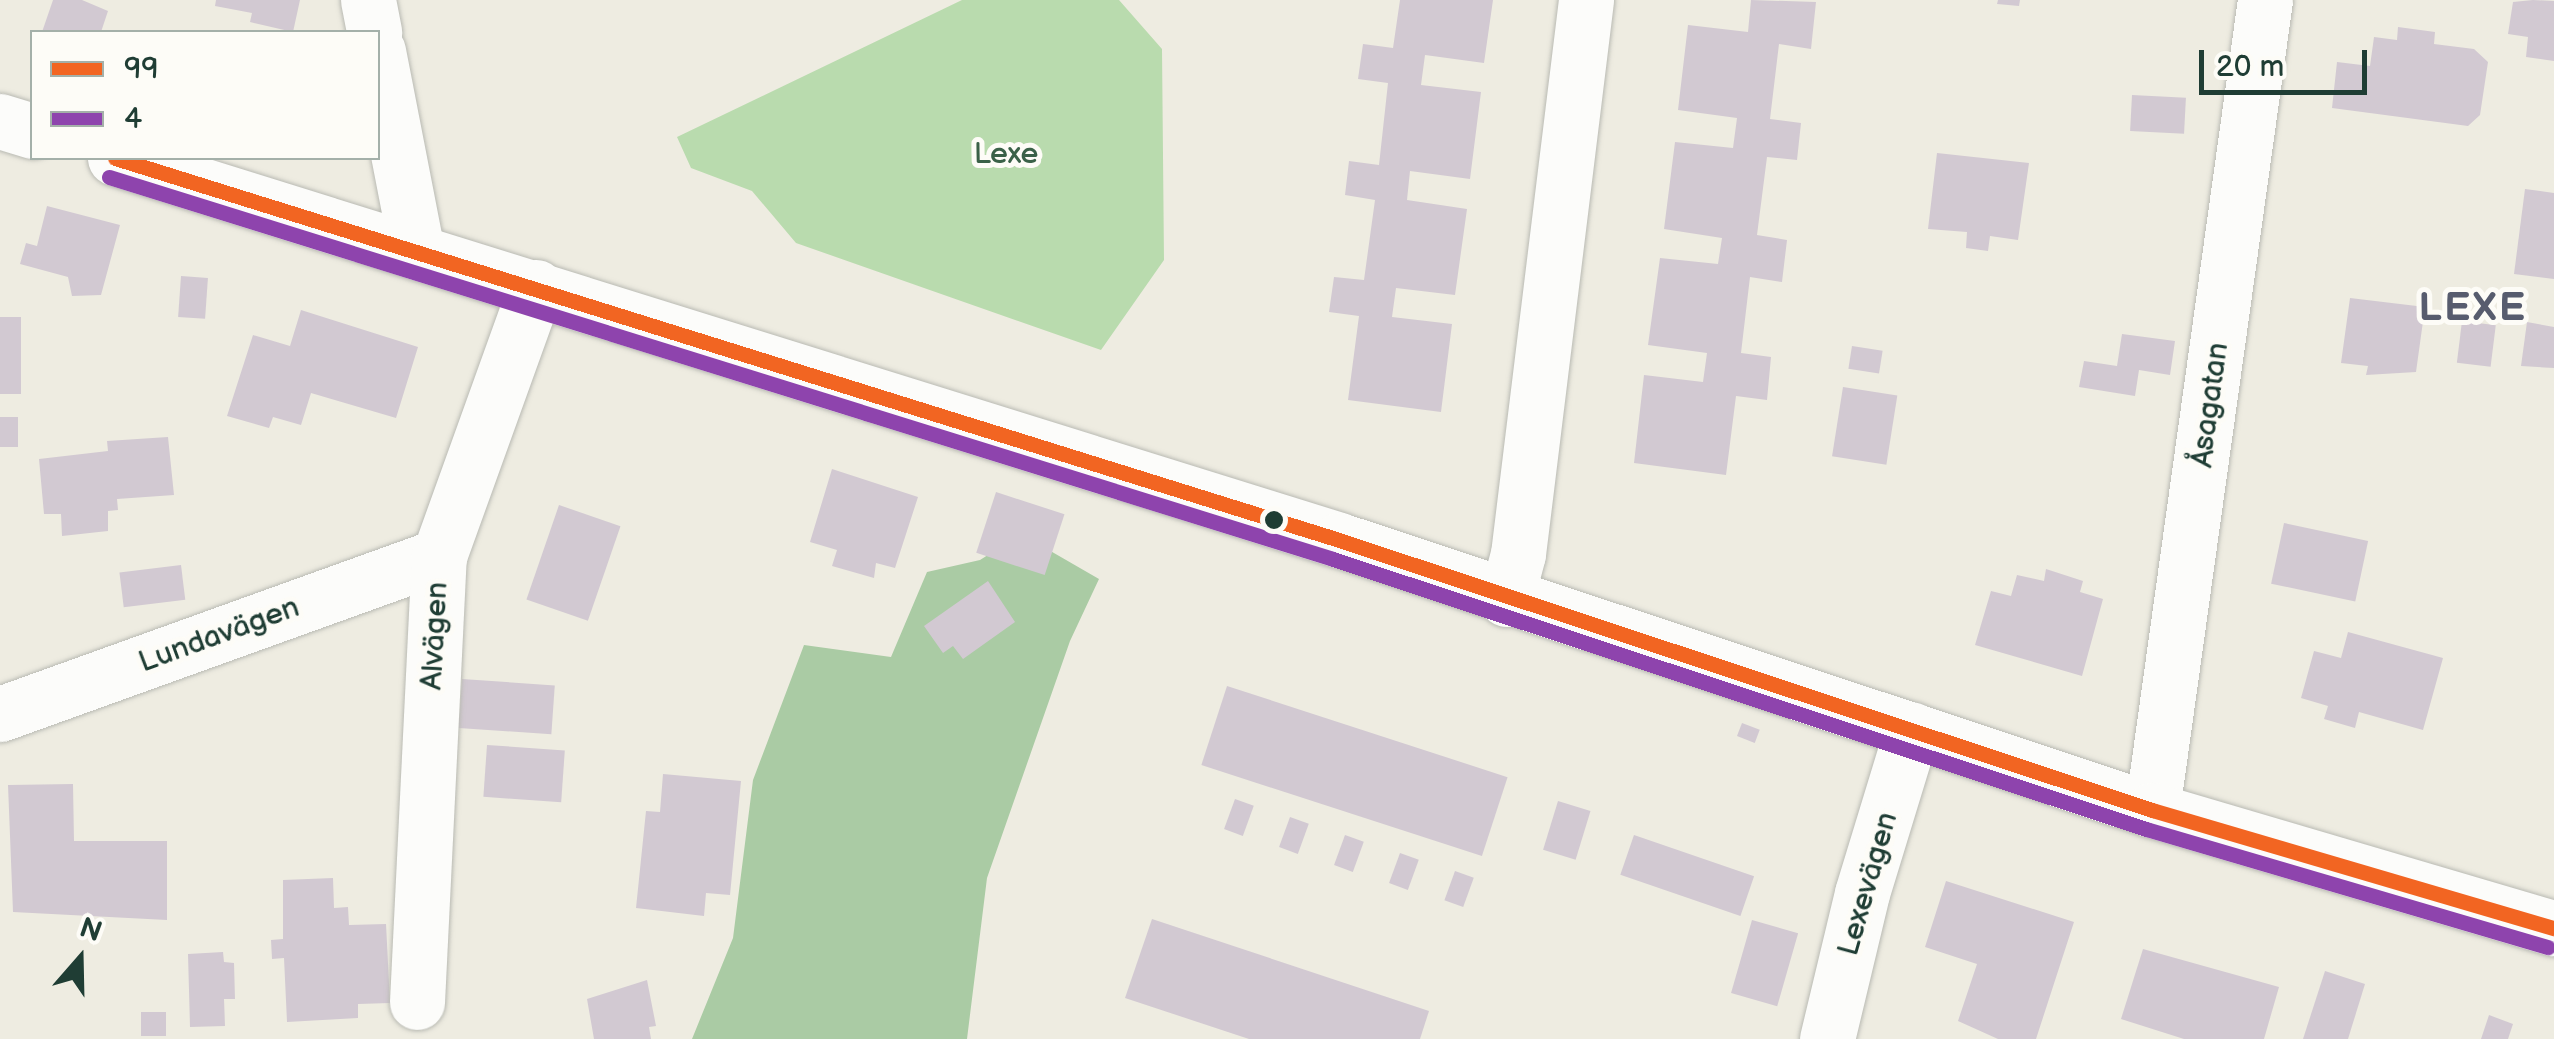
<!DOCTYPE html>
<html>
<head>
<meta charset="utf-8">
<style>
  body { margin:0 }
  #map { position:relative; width:2554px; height:1039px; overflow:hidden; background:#eeece1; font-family:"Balsamiq Sans",sans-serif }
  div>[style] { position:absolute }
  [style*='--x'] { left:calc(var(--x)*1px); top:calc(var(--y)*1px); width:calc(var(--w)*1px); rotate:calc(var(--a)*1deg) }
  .green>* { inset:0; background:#b9dbae }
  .forest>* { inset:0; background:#aacba4 }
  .building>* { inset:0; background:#d2c9d2; transform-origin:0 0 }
  .roads { filter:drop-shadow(0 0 2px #b9bab3) drop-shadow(0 0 2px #b9bab3) }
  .minor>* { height:55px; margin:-27.5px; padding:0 27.5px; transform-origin:27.5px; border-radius:27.5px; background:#fcfcfa }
  .tertiary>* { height:55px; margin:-27.5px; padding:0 27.5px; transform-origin:27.5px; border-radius:27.5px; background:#fcfcfa }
  .bus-1>* { height:15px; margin:-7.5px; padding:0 7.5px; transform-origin:7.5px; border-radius:7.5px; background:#f26522 }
  .bus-2>* { height:15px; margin:-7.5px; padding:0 7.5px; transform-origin:7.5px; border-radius:7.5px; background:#8e44ad }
  .dots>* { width:28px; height:28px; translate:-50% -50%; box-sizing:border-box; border:5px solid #fdfcf7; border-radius:50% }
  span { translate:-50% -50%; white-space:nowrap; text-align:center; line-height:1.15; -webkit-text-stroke:10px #fdfcf7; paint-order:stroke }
  .park-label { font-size:30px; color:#3a6148 }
  .street-label { font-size:30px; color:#1f3d34 }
  .district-label { font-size:40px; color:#575c6e; font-weight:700; letter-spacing:2.5px }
  .legend { position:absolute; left:30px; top:30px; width:350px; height:130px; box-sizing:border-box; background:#fdfcf7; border:2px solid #a4b0a9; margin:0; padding:12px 18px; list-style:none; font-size:30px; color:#1f3d34 }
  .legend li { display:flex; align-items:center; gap:20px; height:50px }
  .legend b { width:50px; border:2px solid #a4b0a9 }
  .north { position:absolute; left:30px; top:909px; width:100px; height:100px; -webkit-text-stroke:8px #fdfcf7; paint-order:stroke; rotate:20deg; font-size:28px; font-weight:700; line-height:40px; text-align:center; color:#1f3d34 }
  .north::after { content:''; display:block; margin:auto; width:35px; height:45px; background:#1f3d34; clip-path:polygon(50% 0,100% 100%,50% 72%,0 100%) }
  .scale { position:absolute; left:2199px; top:50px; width:168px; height:45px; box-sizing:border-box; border:5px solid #1f3d34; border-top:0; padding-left:12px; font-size:30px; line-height:35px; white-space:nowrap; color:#1f3d34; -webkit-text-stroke:8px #fdfcf7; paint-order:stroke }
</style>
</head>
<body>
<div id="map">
  <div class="green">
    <div style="clip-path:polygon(962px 0,1119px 0,1162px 49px,1164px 260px,1101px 350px,796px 243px,752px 191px,691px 168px,677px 137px)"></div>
  </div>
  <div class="forest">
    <div style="clip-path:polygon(1021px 534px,1099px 579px,1070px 641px,987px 878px,967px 1039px,692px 1039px,733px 938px,753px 780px,804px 645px,891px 657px,927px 572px,980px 560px)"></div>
  </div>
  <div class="building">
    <div style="clip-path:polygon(53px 0,82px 0,108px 11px,101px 32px,42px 32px)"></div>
    <div style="clip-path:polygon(216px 0,300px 0,293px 32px,250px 22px,252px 13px,215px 6px)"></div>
    <div style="clip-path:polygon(1400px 0,1493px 0,1484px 63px,1425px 55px,1421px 85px,1481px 92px,1470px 179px,1410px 171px,1407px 200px,1467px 209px,1455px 295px,1396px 288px,1392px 317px,1452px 324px,1441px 412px,1348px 400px,1359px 316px,1329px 312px,1334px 277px,1364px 280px,1375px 200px,1345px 195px,1349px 161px,1379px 165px,1388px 83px,1358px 79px,1363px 44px,1393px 48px)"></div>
    <div style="clip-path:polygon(1751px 0,1816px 2px,1811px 49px,1779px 44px,1770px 119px,1801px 123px,1797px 160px,1767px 157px,1757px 235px,1787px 240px,1782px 282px,1750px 277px,1741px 353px,1771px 357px,1767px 400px,1736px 396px,1726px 475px,1634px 463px,1644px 375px,1703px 382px,1707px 353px,1648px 345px,1660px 258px,1718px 264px,1722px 238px,1664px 229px,1675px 142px,1733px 148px,1737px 118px,1678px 110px,1688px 25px,1748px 32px)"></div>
    <div style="clip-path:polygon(1998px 0,2020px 0,2019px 6px,1997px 4px)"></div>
    <div style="clip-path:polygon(2533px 0,2554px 1px,2554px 61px,2526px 57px,2528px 37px,2508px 34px,2513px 2px)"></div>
    <div style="clip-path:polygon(2398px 27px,2435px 32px,2434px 44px,2474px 49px,2488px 62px,2480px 115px,2468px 126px,2332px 108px,2337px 62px,2370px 66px,2374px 37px,2397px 40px)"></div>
    <div style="left:2132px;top:95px;width:54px;height:36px;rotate:3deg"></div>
    <div style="clip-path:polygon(1937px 153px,2029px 163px,2018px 240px,1990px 236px,1988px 251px,1966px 248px,1967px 232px,1928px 229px)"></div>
    <div style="clip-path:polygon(2525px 189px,2554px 193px,2554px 279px,2514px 274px)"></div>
    <div style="clip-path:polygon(47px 206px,120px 225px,101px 295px,72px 296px,68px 277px,20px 264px,26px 243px,37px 246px)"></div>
    <div style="left:181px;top:276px;width:27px;height:41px;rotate:4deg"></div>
    <div style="clip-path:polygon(2350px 298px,2425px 307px,2416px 372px,2366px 375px,2368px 366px,2341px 363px)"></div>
    <div style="clip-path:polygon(301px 310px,418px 347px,396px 418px,311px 393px,301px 425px,273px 417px,269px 428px,227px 416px,253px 335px,290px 346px)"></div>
    <div style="left:0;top:317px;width:21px;height:77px"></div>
    <div style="left:2462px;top:321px;width:34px;height:42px;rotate:7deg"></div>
    <div style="clip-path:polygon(2527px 322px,2554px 327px,2554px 368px,2521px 366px)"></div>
    <div style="clip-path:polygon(2122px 334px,2175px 341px,2170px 375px,2139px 370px,2135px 396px,2079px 387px,2084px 361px,2117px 366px)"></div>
    <div style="left:1852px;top:346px;width:31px;height:23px;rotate:9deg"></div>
    <div style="left:1843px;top:387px;width:55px;height:70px;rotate:9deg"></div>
    <div style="left:0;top:417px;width:18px;height:30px"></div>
    <div style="clip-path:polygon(168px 437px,174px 495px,117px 499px,118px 510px,108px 511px,108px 531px,62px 536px,61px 514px,44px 514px,39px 459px,108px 451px,107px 441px)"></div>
    <div style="clip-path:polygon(832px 469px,918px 497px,895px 568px,876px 563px,874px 578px,832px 566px,837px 550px,810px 542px)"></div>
    <div style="left:996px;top:492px;width:72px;height:64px;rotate:18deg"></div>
    <div style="left:559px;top:505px;width:65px;height:100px;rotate:19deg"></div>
    <div style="left:2284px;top:523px;width:86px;height:62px;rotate:12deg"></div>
    <div style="left:181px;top:565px;width:35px;height:62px;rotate:83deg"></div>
    <div style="clip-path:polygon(2046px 569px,2083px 581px,2080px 592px,2103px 599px,2082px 676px,1975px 645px,1991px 591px,2011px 596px,2017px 575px,2044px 581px)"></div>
    <div style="clip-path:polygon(988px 581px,1015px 622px,963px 659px,953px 646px,943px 653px,924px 626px)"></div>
    <div style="clip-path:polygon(2348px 632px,2443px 658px,2423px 730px,2359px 712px,2355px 728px,2324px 719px,2328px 706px,2301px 698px,2314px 651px,2341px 658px)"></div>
    <div style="left:462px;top:679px;width:93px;height:49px;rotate:4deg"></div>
    <div style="left:1227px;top:686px;width:295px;height:83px;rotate:18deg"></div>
    <div style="left:1742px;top:723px;width:19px;height:14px;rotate:21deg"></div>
    <div style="left:487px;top:745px;width:78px;height:52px;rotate:4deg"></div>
    <div style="clip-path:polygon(663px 774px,741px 781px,730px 895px,706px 893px,704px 916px,636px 908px,646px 811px,660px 812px)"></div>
    <div style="clip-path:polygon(73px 784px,74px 841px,167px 841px,167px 920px,13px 912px,8px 785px)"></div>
    <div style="left:1235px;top:799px;width:20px;height:32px;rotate:20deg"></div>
    <div style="left:1558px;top:801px;width:34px;height:51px;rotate:17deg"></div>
    <div style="left:1290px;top:817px;width:20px;height:32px;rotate:20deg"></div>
    <div style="left:1345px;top:835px;width:20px;height:32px;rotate:20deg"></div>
    <div style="left:1634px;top:835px;width:127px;height:42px;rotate:19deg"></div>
    <div style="left:1400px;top:853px;width:20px;height:32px;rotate:20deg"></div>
    <div style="left:1455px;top:871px;width:20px;height:31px;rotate:20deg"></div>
    <div style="clip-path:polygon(333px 878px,334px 908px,348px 907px,349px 925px,386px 924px,390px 1003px,358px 1004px,358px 1018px,287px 1022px,284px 958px,272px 959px,271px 940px,283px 939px,283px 880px)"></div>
    <div style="clip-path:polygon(1946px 881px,2074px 922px,2036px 1039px,1998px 1039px,1958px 1021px,1977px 964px,1925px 947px)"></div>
    <div style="clip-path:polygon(1152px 919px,1429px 1011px,1420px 1039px,1249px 1039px,1125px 998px)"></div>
    <div style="left:1752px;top:920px;width:48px;height:76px;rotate:16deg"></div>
    <div style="clip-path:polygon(2143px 949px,2279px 987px,2264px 1039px,2184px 1039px,2121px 1019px)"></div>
    <div style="clip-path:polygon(223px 952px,224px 962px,234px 963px,235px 999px,224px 999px,225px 1026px,190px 1027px,188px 954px)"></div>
    <div style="clip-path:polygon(2325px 971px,2365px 984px,2348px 1039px,2303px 1039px)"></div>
    <div style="clip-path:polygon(647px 980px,656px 1026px,649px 1027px,651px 1039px,594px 1039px,587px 999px)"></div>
    <div style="left:166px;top:1012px;width:24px;height:25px;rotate:90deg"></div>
    <div style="clip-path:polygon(2489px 1015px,2513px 1024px,2508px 1039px,2481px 1039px)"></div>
  </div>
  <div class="roads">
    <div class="minor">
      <div style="--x:368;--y:0;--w:33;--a:79"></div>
      <div style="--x:378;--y:51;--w:205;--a:79"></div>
      <div style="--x:1506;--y:599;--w:47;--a:-75.1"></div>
      <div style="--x:1518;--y:554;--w:558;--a:-83"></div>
      <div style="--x:0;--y:714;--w:467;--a:-19.8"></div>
      <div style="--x:2152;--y:810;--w:818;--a:-82.06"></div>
      <div style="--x:417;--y:1002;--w:447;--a:-87.2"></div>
      <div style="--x:439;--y:556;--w:286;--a:-70.2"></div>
      <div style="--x:1827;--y:1039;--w:150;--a:-76.5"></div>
      <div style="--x:1862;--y:893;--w:171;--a:-73"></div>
    </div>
    <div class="tertiary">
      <div style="--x:0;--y:121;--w:34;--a:17"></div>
      <div style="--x:115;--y:158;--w:1282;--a:17.33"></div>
      <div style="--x:1339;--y:540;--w:857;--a:18.37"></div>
      <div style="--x:2152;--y:810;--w:419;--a:16.4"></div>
    </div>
  </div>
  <div class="bus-1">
    <div style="--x:115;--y:158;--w:1282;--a:17.33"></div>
    <div style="--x:1339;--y:540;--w:857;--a:18.37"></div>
    <div style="--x:2152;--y:810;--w:419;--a:16.4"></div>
  </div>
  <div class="bus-2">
    <div style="--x:109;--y:177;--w:1282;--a:17.33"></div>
    <div style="--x:1333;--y:559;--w:857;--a:18.37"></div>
    <div style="--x:2146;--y:829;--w:419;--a:16.4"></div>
  </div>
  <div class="dots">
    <div style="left:1274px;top:520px;background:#1f3d34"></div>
  </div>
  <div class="park-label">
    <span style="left:1006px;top:154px">Lexe</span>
  </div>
  <div class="street-label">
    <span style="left:2210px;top:405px;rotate:-82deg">Åsagatan</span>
    <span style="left:219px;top:635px;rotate:-20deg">Lundavägen</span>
    <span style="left:435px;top:636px;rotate:-87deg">Alvägen</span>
    <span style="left:1868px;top:884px;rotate:-74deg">Lexevägen</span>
  </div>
  <div class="district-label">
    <span style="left:2473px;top:308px">LEXE</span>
  </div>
  <ul class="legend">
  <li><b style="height:12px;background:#f26522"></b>99</li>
  <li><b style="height:12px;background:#8e44ad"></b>4</li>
  </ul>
  <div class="north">N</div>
  <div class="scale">20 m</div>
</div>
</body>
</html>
